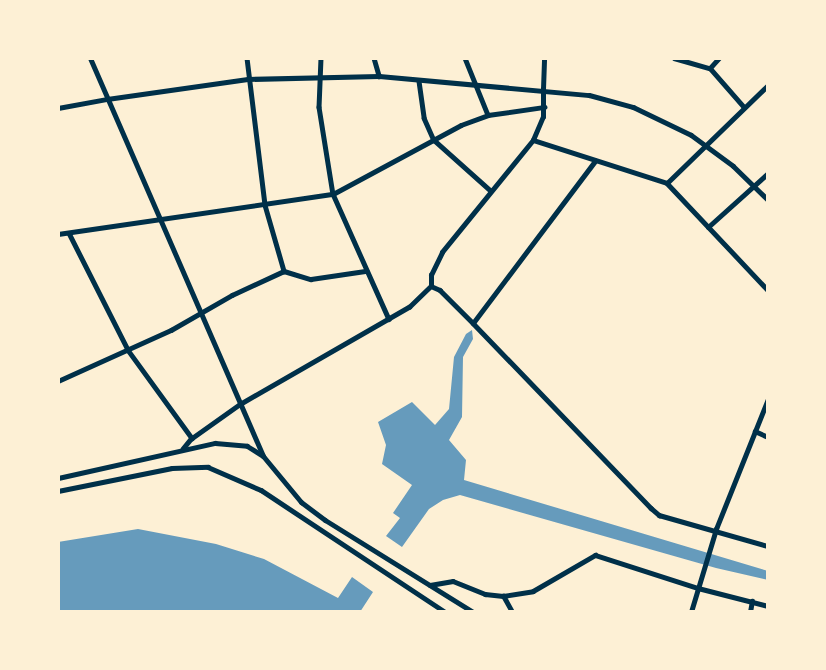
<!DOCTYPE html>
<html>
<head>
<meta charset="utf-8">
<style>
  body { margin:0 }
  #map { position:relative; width:826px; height:670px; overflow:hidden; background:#fdf0d5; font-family:Literata,serif }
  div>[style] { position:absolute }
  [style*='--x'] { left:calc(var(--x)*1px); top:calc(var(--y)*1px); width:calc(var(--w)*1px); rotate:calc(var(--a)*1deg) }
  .water>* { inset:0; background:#669bbc }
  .minor>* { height:4.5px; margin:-2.25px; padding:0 2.25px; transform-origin:2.25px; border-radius:2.25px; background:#003049 }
  .tertiary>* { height:5px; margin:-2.5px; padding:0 2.5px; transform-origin:2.5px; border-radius:2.5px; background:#003049 }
  .secondary>* { height:5px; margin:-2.5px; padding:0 2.5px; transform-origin:2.5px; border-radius:2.5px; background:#003049 }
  span { translate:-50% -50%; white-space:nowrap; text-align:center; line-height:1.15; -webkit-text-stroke:5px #fdf0d5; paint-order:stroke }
  .frame { position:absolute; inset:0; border:60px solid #fdf0d5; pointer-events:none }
</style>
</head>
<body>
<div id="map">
  <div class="water">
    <div style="clip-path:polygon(472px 330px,473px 339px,463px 357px,462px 417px,449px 440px,466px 460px,464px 480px,768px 571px,768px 580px,716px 568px,460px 495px,443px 500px,429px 509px,402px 547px,386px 536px,400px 518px,393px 513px,412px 485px,382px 464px,386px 445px,378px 422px,412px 402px,435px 425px,449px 409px,454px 357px,466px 334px)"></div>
    <div style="clip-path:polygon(138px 529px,216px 544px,264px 559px,338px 598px,352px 577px,373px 592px,360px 612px,58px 612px,58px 542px)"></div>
  </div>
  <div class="minor">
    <div style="--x:247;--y:58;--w:148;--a:83"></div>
    <div style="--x:265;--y:205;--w:69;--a:73.9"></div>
    <div style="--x:321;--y:58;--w:49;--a:92.3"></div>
    <div style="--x:319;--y:107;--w:88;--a:80.9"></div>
    <div style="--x:333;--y:194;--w:137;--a:65.9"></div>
    <div style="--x:374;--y:58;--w:19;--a:74"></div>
    <div style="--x:465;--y:58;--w:61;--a:68"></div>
    <div style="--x:488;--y:115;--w:57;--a:-8.1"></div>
    <div style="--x:674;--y:58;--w:37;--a:16"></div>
    <div style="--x:710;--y:68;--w:52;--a:48.9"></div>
    <div style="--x:710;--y:68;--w:13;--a:-48"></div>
    <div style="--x:419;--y:81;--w:37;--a:82"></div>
    <div style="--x:424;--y:118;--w:24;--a:66"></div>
    <div style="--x:434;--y:140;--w:76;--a:41.8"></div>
    <div style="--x:58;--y:108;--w:50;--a:-10.4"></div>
    <div style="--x:533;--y:140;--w:25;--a:-67"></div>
    <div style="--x:543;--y:117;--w:28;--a:-90"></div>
    <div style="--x:667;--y:183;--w:141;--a:-44.1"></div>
    <div style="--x:69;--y:233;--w:131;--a:63.2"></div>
    <div style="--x:128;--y:350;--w:109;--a:54"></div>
    <div style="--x:192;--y:438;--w:14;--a:129"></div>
    <div style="--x:58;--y:234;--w:278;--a:-8.3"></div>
    <div style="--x:333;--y:194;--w:145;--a:-28.3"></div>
    <div style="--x:461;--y:125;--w:29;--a:-20"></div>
    <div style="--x:284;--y:271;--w:28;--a:17"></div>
    <div style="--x:311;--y:279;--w:56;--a:-8.3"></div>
    <div style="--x:431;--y:286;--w:10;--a:24"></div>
    <div style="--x:440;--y:290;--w:47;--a:45"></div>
    <div style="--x:473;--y:323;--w:257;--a:46.1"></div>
    <div style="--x:651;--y:508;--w:11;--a:41"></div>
    <div style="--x:659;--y:515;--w:113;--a:15.9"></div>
    <div style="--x:473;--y:323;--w:203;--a:-53"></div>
    <div style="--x:58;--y:381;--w:124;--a:-24.3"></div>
    <div style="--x:171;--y:330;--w:70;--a:-29.8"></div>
    <div style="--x:232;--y:295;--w:57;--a:-24.8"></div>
    <div style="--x:755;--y:431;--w:14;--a:25"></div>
    <div style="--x:192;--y:438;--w:59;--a:-35.3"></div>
    <div style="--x:240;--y:404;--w:195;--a:-29.9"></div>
    <div style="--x:409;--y:307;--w:30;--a:-44"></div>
    <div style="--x:431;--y:286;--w:11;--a:-90"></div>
    <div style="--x:431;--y:275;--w:25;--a:-64"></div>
    <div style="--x:442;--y:252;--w:144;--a:-50.9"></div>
    <div style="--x:533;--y:140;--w:141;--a:17.8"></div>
    <div style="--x:667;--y:183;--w:147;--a:46.7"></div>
    <div style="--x:58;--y:491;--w:116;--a:-11.4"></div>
    <div style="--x:172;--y:468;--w:36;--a:-2"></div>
    <div style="--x:208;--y:467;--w:58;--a:23.5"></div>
    <div style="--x:261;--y:490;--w:221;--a:33.5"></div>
    <div style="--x:430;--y:585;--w:23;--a:-10"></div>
    <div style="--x:453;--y:581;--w:35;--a:22"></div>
    <div style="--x:485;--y:594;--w:18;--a:6"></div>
    <div style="--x:512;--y:612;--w:18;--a:-119"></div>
    <div style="--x:503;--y:596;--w:30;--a:-9"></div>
    <div style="--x:533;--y:591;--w:72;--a:-30.1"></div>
    <div style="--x:595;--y:555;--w:108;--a:17.8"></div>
    <div style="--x:698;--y:588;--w:72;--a:14.4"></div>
    <div style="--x:691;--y:612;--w:87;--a:-73.2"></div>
    <div style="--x:716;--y:529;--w:140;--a:-68.2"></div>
    <div style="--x:750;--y:612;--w:11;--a:-80"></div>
  </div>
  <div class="tertiary">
    <div style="--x:543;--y:89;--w:31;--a:-88"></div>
    <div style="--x:107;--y:99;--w:142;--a:-8.1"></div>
    <div style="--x:248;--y:79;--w:131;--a:-1.3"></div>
    <div style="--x:379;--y:76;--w:211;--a:5.2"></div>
    <div style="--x:589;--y:95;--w:46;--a:15.3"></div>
    <div style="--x:633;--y:107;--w:64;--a:25.8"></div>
    <div style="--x:691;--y:135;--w:52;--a:36.4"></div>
    <div style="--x:733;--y:166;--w:49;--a:44.2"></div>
    <div style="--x:708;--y:227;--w:81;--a:-42"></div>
  </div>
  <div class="secondary">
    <div style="--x:90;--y:58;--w:434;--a:66.5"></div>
    <div style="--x:58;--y:478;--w:161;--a:-12.6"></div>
    <div style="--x:215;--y:443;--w:32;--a:5"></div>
    <div style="--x:247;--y:446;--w:19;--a:32"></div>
    <div style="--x:263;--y:456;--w:60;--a:50.4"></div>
    <div style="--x:301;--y:502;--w:30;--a:37"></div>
    <div style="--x:325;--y:520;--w:174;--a:31.9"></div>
  </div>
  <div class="frame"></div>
</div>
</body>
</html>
